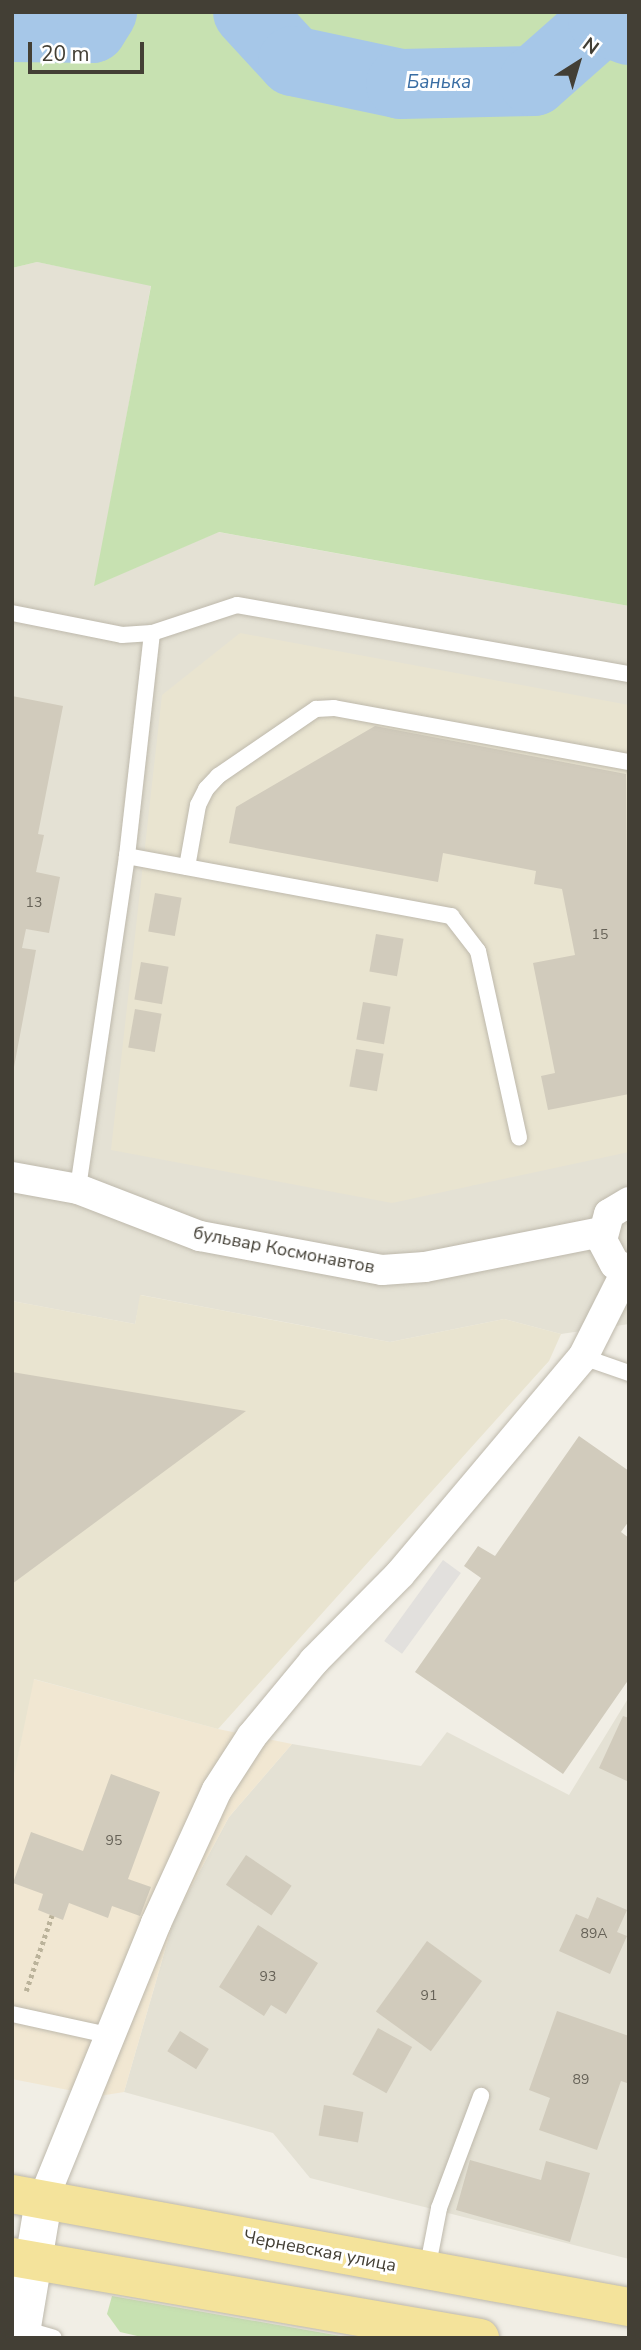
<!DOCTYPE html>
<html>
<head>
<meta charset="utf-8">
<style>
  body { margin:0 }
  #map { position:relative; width:641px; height:2350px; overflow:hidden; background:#f1eee5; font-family:"Nunito Sans",sans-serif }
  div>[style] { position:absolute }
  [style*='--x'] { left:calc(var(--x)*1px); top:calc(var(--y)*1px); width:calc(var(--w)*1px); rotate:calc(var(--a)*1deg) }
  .residential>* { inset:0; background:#e4e1d4 }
  .commercial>* { inset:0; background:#f1e7d2 }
  .education>* { inset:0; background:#e9e4d0 }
  .green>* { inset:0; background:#c7e1b1 }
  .parking>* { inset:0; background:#e2e0dd; transform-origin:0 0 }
  .river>* { height:70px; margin:-35px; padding:0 35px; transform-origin:35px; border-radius:35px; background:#a6c7e8 }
  .building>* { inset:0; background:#d1cbbc; transform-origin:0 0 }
  .path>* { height:4.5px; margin-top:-2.25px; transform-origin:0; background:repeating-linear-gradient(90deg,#bbb39b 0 3.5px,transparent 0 7px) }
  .roads { filter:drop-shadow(0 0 2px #beb9ac) drop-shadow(0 0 2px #beb9ac) }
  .service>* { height:16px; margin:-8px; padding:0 8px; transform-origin:8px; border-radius:8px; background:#fff }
  .minor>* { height:30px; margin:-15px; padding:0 15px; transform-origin:15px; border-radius:15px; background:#fff }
  .tertiary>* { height:37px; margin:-18.5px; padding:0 18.5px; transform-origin:18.5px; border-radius:18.5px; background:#fff }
  .primary>* { height:38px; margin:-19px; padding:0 19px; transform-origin:19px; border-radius:19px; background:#f4e39b }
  span { translate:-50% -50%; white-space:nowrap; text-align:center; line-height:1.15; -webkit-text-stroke:6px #fff; paint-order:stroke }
  .number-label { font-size:14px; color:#666257 }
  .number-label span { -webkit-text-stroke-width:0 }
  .street-label { font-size:18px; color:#433f35 }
  .water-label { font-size:19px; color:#396da3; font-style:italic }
  .frame { position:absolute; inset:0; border:14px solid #433f35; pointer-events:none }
  .north { position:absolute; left:543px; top:28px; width:70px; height:70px; -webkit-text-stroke:5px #fff; paint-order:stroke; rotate:37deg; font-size:19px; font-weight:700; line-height:28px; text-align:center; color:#433f35 }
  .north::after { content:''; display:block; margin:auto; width:24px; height:32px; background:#433f35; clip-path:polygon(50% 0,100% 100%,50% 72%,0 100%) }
  .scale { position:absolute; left:28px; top:42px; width:116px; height:32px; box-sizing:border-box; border:4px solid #433f35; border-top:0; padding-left:9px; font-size:21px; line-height:24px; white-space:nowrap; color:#433f35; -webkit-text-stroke:5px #fff; paint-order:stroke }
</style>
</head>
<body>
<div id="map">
  <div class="residential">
    <div style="clip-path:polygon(37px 262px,151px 285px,95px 585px,218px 532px,629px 606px,629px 1324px,561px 1334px,504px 1319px,390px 1342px,141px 1295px,135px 1324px,12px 1301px,12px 268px)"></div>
    <div style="clip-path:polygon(629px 1697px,629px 2259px,310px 2178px,273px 2133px,124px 2092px,174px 1919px,229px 1817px,292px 1744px,421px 1766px,447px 1732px,569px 1795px)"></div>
  </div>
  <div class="commercial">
    <div style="clip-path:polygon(33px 1679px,218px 1729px,292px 1744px,229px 1817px,174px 1919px,124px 2092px,99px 2096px,12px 2079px,12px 1785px)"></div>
  </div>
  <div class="education">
    <div style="clip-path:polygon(240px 633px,629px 705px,629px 1152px,392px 1203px,111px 1150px,162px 695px)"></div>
    <div style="clip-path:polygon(140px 1295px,390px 1342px,504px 1319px,561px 1334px,549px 1361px,218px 1729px,34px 1679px,12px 1785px,12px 1301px,135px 1324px)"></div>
  </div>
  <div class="green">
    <div style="clip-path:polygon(12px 12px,629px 12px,629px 606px,219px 532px,94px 586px,151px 286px,37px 262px,12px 268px)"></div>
    <div style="clip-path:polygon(112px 2296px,352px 2338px,146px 2338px,120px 2332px,107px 2314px)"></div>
  </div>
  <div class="parking">
    <div style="left:443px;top:1560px;width:22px;height:100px;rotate:36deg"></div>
  </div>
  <div class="river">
    <div style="--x:248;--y:12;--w:67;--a:47.4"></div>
    <div style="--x:293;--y:61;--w:110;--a:12"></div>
    <div style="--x:401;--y:84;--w:133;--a:-1.3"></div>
    <div style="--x:534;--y:81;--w:92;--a:-41.5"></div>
    <div style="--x:603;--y:20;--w:28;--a:21"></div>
    <div style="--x:12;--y:27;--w:80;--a:0.7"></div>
    <div style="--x:92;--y:28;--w:19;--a:-58"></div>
  </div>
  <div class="building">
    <div style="clip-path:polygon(12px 696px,63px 706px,38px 834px,44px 835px,36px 872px,60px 877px,49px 933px,26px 929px,22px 948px,36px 950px,14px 1067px)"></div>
    <div style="clip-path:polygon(375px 726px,626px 774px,629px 1094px,548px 1110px,541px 1076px,555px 1073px,533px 963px,575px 955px,562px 889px,534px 884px,536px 871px,443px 853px,438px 882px,229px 843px,236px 807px)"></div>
    <div style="left:155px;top:893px;width:27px;height:39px;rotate:10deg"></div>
    <div style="left:376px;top:934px;width:28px;height:38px;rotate:10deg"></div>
    <div style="left:141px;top:962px;width:28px;height:38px;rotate:10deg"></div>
    <div style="left:363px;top:1002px;width:28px;height:38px;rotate:10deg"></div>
    <div style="left:135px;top:1009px;width:27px;height:39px;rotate:10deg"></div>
    <div style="left:356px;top:1049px;width:28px;height:38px;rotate:10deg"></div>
    <div style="clip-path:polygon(12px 1372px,246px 1411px,12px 1584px)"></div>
    <div style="clip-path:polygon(579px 1436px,629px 1471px,629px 1521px,621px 1532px,629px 1538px,629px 1679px,563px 1774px,415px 1672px,481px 1578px,464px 1566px,478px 1546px,495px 1556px)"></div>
    <div style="clip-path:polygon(623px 1716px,629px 1718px,629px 1782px,599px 1768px)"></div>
    <div style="clip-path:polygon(111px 1774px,160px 1792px,128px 1879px,151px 1887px,140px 1916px,112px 1906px,108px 1918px,69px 1903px,63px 1920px,38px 1910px,43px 1894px,13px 1883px,31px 1832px,83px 1851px)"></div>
    <div style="left:246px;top:1855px;width:55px;height:36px;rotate:34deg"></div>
    <div style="clip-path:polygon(597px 1897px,627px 1910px,617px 1932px,627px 1936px,610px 1974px,559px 1951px,576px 1914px,588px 1919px)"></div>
    <div style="clip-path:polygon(258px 1925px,318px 1963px,286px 2014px,271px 2005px,264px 2016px,219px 1987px)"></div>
    <div style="left:427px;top:1941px;width:68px;height:87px;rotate:36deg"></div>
    <div style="clip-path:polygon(557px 2011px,629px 2036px,629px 2079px,627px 2083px,621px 2081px,597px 2150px,539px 2130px,550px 2098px,529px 2090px)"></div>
    <div style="left:378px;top:2028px;width:39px;height:53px;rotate:29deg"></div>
    <div style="left:180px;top:2031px;width:34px;height:24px;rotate:32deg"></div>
    <div style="left:324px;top:2105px;width:40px;height:31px;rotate:10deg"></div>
    <div style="clip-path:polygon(470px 2160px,541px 2180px,546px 2161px,590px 2173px,570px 2242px,456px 2210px)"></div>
  </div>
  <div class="path">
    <div style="--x:26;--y:1991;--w:80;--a:-71.1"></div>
  </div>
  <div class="roads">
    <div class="service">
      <div style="--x:12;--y:613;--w:112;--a:11.3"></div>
      <div style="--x:122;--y:635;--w:30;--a:-4"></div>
      <div style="--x:152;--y:633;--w:224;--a:96.4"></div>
      <div style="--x:127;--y:856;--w:337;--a:98.4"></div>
      <div style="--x:152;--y:633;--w:89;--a:-18.2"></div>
      <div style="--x:237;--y:605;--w:398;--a:10"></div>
      <div style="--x:127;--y:856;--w:330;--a:10.5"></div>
      <div style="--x:451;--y:916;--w:44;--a:52.4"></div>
      <div style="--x:478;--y:951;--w:191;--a:77.6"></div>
      <div style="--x:187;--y:867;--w:63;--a:-79.9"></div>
      <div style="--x:198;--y:805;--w:18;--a:-63"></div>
      <div style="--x:206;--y:789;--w:18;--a:-47"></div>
      <div style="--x:218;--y:776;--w:119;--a:-34.4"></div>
      <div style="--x:316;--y:709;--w:18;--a:-3"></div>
      <div style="--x:334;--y:708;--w:300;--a:10.4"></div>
      <div style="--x:583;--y:1357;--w:49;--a:19.2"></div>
      <div style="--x:12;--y:2014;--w:102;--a:12.4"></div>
      <div style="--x:427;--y:2270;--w:63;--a:-79"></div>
      <div style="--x:439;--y:2208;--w:120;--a:-69.4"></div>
      <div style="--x:20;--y:2328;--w:35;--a:16"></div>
    </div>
    <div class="minor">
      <div style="--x:12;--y:1177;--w:67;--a:10.3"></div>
      <div style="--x:78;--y:1189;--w:131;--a:21.1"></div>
      <div style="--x:200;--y:1236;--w:185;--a:10.6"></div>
      <div style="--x:382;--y:1270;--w:43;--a:-4"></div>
      <div style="--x:425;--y:1267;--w:180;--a:-11.2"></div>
      <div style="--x:629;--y:1202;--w:23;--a:149"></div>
      <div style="--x:609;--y:1214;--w:27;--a:105"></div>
      <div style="--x:602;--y:1240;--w:27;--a:62"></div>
      <div style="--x:615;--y:1264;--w:15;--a:23"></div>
      <div style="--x:43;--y:2200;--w:299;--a:-67.8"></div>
      <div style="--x:156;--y:1923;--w:146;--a:-65.4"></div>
      <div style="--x:217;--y:1790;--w:64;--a:-57.1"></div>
      <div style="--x:252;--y:1736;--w:97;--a:-50.4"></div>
      <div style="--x:314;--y:1661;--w:122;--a:-45.3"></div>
      <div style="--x:400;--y:1574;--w:284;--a:-49.9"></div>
      <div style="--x:583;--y:1357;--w:97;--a:-63.2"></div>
    </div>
    <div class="tertiary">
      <div style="--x:20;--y:2338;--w:140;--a:-80.5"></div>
    </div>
    <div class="primary">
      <div style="--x:12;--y:2194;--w:627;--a:10.38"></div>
      <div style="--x:12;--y:2257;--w:475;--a:9.8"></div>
    </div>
  </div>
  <div class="number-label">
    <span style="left:34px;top:903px">13</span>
    <span style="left:600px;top:935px">15</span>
    <span style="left:114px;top:1841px">95</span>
    <span style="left:594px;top:1934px">89А</span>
    <span style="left:268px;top:1977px">93</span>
    <span style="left:429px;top:1996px">91</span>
    <span style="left:581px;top:2080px">89</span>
  </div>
  <div class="street-label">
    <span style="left:284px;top:1250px;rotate:11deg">бульвар Космонавтов</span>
    <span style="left:320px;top:2251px;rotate:11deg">Черневская улица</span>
  </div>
  <div class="water-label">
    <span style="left:439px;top:83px">Банька</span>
  </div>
  <div class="frame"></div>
  <div class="north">N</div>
  <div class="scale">20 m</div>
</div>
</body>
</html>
